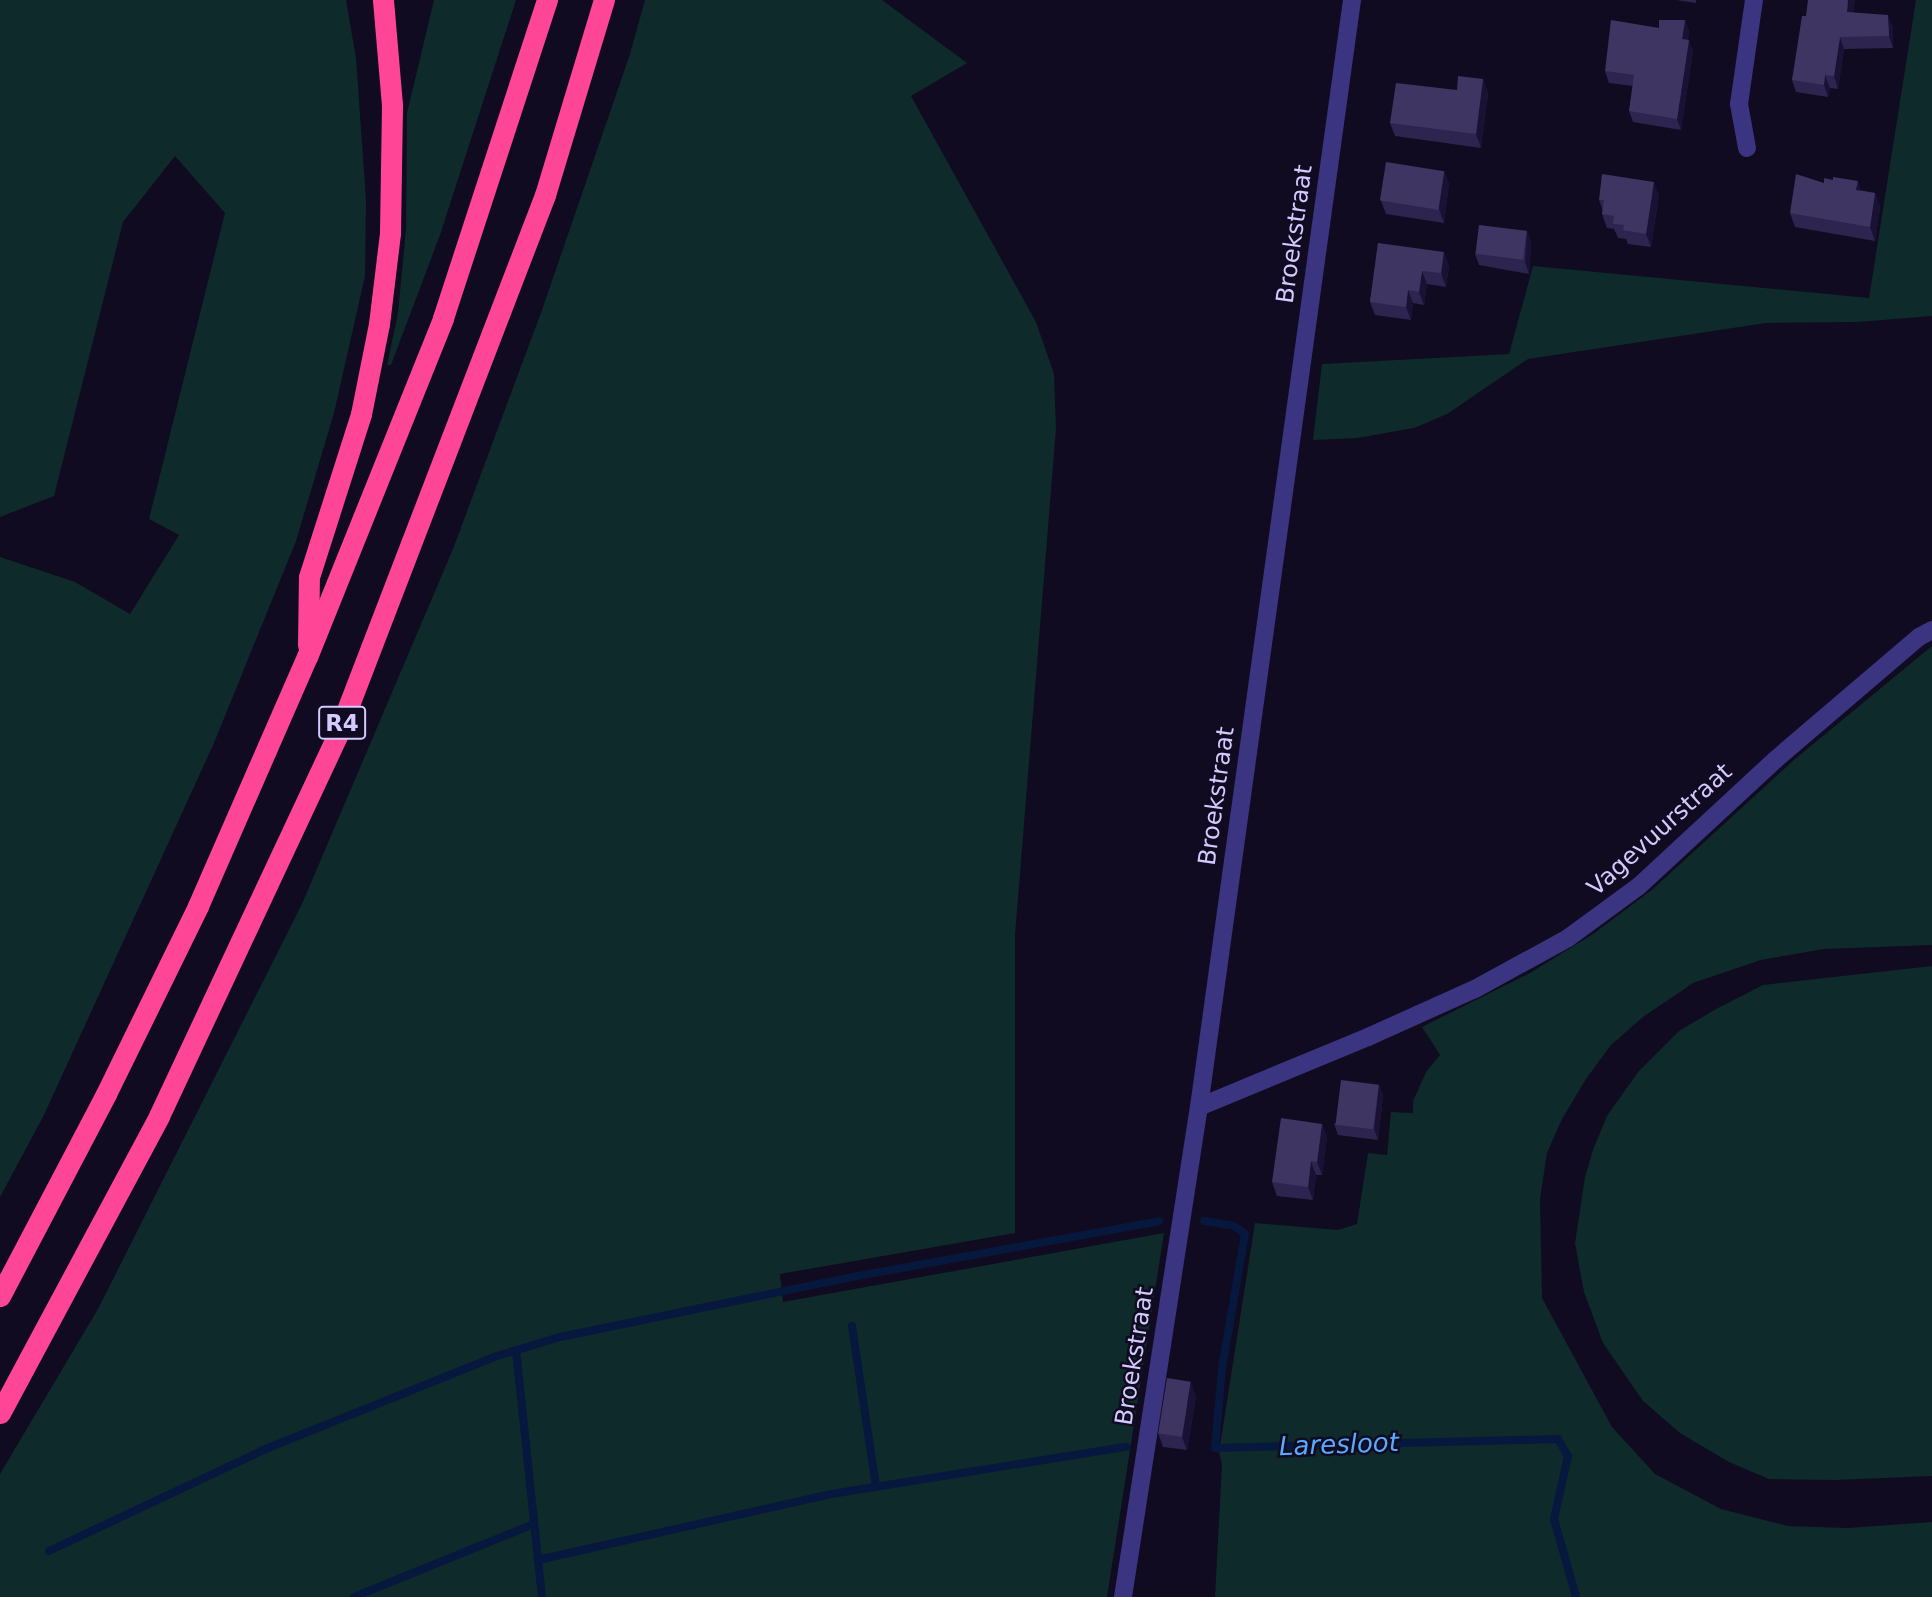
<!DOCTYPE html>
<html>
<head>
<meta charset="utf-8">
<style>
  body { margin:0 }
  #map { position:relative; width:1932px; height:1597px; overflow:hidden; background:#100b20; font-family:"DejaVu Sans",sans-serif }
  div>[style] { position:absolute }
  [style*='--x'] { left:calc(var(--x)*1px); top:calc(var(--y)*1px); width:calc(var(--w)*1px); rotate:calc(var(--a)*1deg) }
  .green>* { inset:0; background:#0e2a2a }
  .stream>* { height:8px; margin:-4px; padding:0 4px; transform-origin:4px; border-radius:4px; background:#07183e }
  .street>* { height:18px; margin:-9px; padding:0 9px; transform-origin:9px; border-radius:9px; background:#3a3481 }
  .highway>* { height:21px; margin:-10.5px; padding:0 10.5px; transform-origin:10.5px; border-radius:10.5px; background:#ff4596 }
  .wall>* { inset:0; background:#2d244f }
  .shaded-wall>* { inset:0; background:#1a1234 }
  .building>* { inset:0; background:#3f3562; transform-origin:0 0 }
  span { translate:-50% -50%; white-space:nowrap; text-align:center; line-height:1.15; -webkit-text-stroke:5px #100b20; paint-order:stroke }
  .shield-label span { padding:2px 5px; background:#100b20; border:2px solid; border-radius:5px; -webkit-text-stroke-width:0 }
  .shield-label { font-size:23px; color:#d3caff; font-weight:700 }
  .street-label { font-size:24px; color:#d3caff }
  .water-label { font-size:26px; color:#58aaff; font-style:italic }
</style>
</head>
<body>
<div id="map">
  <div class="green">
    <div style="clip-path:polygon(0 0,346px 0,356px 58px,366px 200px,365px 276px,334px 413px,296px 541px,214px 743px,44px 1115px,0 1197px,0 557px,75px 582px,130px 614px,179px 535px,149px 519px,225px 213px,175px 156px,123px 222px,54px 496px,0 517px)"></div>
    <div style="clip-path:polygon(434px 0,516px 0,440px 235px,391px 365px,387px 365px,398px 313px,406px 229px,407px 113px)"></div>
    <div style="clip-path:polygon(645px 0,882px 0,967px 63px,911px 96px,1036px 322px,1054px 374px,1056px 429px,1015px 935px,1015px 1233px,780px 1274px,783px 1302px,1164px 1233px,1107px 1597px,0 1597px,0 1474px,98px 1309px,302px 904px,453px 549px,542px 310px,630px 54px)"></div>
    <div style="clip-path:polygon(1916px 0,1932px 0,1932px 316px,1858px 322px,1766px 323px,1528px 359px,1447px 414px,1414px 428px,1357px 438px,1313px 440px,1322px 364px,1509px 354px,1533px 266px,1869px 298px)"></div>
    <div style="clip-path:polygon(1932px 646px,1932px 945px,1824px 949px,1761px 960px,1693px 983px,1643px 1017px,1611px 1045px,1586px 1079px,1562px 1119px,1547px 1153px,1540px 1199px,1542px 1298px,1612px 1427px,1655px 1474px,1721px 1509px,1788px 1526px,1848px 1528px,1932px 1522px,1932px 1597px,1215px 1597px,1222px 1464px,1219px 1452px,1255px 1223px,1338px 1230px,1357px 1224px,1368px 1153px,1387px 1155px,1391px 1112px,1413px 1113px,1413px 1101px,1426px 1072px,1440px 1055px,1422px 1027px,1530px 973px,1593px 934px,1653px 889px,1795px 759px)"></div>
    <div style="clip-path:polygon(1932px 966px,1932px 1476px,1835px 1480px,1769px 1479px,1729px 1462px,1680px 1433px,1643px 1401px,1603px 1343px,1584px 1292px,1575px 1243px,1585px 1177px,1594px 1147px,1607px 1116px,1638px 1072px,1679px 1031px,1716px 1009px,1763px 985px)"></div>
  </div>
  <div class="stream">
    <div style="--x:1204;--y:1221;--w:30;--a:9"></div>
    <div style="--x:1234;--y:1226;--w:14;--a:36"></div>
    <div style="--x:1245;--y:1234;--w:137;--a:99.7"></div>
    <div style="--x:1222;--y:1369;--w:79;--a:95.1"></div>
    <div style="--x:1215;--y:1448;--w:343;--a:-1.5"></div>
    <div style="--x:1558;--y:1439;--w:20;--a:60"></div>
    <div style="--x:1568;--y:1456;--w:65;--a:102.5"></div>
    <div style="--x:1554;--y:1519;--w:81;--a:74.2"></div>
    <div style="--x:852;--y:1326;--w:162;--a:81.5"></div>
    <div style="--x:516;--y:1350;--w:248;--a:84"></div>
    <div style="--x:49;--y:1551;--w:242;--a:-25.2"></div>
    <div style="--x:268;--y:1448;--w:244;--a:-21.9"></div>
    <div style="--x:494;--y:1357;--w:69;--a:-16.9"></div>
    <div style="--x:560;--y:1337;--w:298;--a:-11.6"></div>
    <div style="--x:852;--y:1277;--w:312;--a:-10.3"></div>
    <div style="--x:538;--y:1560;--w:300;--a:-12.7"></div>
    <div style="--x:831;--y:1494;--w:299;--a:-9.1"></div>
    <div style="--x:354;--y:1597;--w:194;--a:-22.1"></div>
  </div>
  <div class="street">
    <div style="--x:1747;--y:148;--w:45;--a:-100.3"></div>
    <div style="--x:1739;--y:104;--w:105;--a:-81.8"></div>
    <div style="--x:1199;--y:1107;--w:183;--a:-22.5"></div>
    <div style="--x:1368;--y:1037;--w:117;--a:-24.2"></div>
    <div style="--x:1475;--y:989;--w:106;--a:-28.7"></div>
    <div style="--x:1568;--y:938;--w:88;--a:-36.2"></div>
    <div style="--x:1639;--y:886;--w:185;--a:-42.8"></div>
    <div style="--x:1775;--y:760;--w:189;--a:-40.5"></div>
    <div style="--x:1919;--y:637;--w:15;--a:-28"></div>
    <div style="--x:1123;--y:1597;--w:496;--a:-81.2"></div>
    <div style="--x:1199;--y:1107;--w:1118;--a:-82.13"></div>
  </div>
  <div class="highway">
    <div style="--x:308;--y:645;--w:68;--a:-89.2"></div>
    <div style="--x:309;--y:577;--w:171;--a:-72.3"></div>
    <div style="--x:361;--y:414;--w:92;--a:-78.7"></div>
    <div style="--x:379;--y:324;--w:92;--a:-83.1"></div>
    <div style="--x:390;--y:233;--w:128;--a:-89.1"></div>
    <div style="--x:392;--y:105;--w:105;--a:-94.9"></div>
    <div style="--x:0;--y:1296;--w:228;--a:-62.3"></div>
    <div style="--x:106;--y:1094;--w:209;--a:-63.9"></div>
    <div style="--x:198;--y:906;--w:272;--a:-66.4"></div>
    <div style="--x:307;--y:657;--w:365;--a:-68.1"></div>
    <div style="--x:443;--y:318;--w:335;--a:-71.9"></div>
    <div style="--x:0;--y:1413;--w:337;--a:-61.8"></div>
    <div style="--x:159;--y:1116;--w:420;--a:-64.9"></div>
    <div style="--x:337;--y:736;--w:580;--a:-68.97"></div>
    <div style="--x:545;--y:195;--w:204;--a:-73.2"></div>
  </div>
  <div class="wall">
    <div style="clip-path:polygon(1676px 0,1696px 0,1696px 3px)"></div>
    <div style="clip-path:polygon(1855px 0,1853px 12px,1893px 27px,1893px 48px,1844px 49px,1838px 89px,1830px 88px,1828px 97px,1796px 92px,1792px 80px,1806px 16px)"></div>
    <div style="clip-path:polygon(1685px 20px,1689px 32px,1688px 40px,1693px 51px,1681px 130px,1633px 122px,1629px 111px,1633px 86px,1609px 83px,1605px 71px,1659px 28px)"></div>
    <div style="clip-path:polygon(1483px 79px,1488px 93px,1481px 148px,1395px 136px,1390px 123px,1457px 90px)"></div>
    <div style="clip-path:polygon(1444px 171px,1449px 184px,1444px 223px,1386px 214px,1381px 201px)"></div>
    <div style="clip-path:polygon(1824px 183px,1875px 193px,1880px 207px,1875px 241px,1795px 227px,1790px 213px)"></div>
    <div style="clip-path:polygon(1659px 195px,1651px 247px,1628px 244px,1626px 239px,1618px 238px,1614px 229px,1607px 228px,1602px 214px,1603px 211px,1599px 200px)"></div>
    <div style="clip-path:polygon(1527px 231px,1531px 243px,1529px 274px,1479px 265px,1475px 254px)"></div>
    <div style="clip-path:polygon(1378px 243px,1449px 265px,1446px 287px,1427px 284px,1424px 305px,1413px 303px,1411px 320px,1375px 315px,1370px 302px)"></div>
    <div style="clip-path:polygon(1379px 1085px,1383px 1096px,1378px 1140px,1338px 1135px,1334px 1124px)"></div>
    <div style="clip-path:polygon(1322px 1124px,1327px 1137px,1322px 1175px,1316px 1175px,1313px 1200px,1277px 1196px,1272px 1182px)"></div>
    <div style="clip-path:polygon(1196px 1396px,1187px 1450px,1163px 1447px,1158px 1433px)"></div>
  </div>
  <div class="shaded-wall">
    <div style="clip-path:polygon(1848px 0,1855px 0,1851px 24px,1847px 12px)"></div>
    <div style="clip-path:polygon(1888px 15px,1893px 27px,1893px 48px,1889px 36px)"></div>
    <div style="clip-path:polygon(1685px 20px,1689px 32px,1686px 50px,1682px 39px)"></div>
    <div style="clip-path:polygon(1840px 37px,1844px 49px,1838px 89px,1834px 76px)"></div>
    <div style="clip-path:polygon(1689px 40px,1693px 51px,1681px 130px,1677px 119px)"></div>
    <div style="clip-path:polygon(1825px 75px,1830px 88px,1828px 97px,1824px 85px)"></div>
    <div style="clip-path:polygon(1483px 79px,1488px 93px,1481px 148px,1476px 134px)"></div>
    <div style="clip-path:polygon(1444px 171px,1449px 184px,1444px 223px,1439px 209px)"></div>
    <div style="clip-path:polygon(1858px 181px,1862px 194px,1856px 190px)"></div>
    <div style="clip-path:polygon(1654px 182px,1659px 195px,1651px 247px,1646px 234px)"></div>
    <div style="clip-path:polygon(1875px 193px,1880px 207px,1875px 241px,1870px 227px)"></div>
    <div style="clip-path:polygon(1527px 231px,1531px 243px,1529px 274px,1525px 262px)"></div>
    <div style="clip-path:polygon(1444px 252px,1449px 265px,1446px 287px,1441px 273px)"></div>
    <div style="clip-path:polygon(1422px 271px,1427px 284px,1424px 305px,1419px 292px)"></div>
    <div style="clip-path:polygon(1408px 290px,1413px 303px,1411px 320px,1406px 307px)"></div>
    <div style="clip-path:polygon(1379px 1085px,1383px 1096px,1378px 1140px,1374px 1129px)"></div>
    <div style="clip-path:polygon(1322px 1124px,1327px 1137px,1322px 1175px,1317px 1162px)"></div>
    <div style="clip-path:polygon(1311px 1161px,1316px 1175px,1313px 1200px,1308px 1187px)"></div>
    <div style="clip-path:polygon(1191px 1382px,1196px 1396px,1187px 1450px,1182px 1437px)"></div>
  </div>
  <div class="building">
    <div style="clip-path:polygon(1808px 0,1848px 0,1847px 12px,1888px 15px,1889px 36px,1840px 37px,1834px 76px,1825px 75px,1824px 85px,1792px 80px,1802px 16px,1806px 16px)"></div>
    <div style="clip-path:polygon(1611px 20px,1659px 28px,1659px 20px,1685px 20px,1682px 39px,1689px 40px,1677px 119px,1629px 111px,1634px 75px,1605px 71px)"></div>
    <div style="clip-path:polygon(1458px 76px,1483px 79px,1476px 134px,1390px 123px,1396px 83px,1457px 90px)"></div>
    <div style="left:1386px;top:162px;width:59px;height:39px;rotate:9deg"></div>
    <div style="clip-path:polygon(1602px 174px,1654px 182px,1646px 234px,1623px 230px,1624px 225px,1613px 224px,1614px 216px,1602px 214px,1604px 200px,1599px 200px)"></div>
    <div style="clip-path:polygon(1796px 174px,1824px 183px,1824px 178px,1833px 180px,1833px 177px,1858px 181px,1856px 190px,1875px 193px,1870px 227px,1790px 213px)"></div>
    <div style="left:1479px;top:225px;width:48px;height:29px;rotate:7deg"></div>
    <div style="clip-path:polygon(1378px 243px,1444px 252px,1441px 273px,1422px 271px,1419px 292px,1408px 290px,1406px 307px,1370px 302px)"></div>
    <div style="left:1341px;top:1080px;width:38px;height:45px;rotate:7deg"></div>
    <div style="clip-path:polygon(1281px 1118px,1322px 1124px,1317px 1162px,1311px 1161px,1308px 1187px,1272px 1182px)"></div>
    <div style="left:1167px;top:1378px;width:24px;height:56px;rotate:9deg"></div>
  </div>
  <div class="shield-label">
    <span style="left:342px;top:723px">R4</span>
  </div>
  <div class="street-label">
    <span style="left:1295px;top:234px;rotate:-82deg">Broekstraat</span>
    <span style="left:1217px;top:796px;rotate:-82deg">Broekstraat</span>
    <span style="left:1660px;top:830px;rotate:-42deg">Vagevuurstraat</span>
    <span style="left:1135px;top:1356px;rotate:-81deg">Broekstraat</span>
  </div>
  <div class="water-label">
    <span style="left:1339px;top:1445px;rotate:-2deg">Laresloot</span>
  </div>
</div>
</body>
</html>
